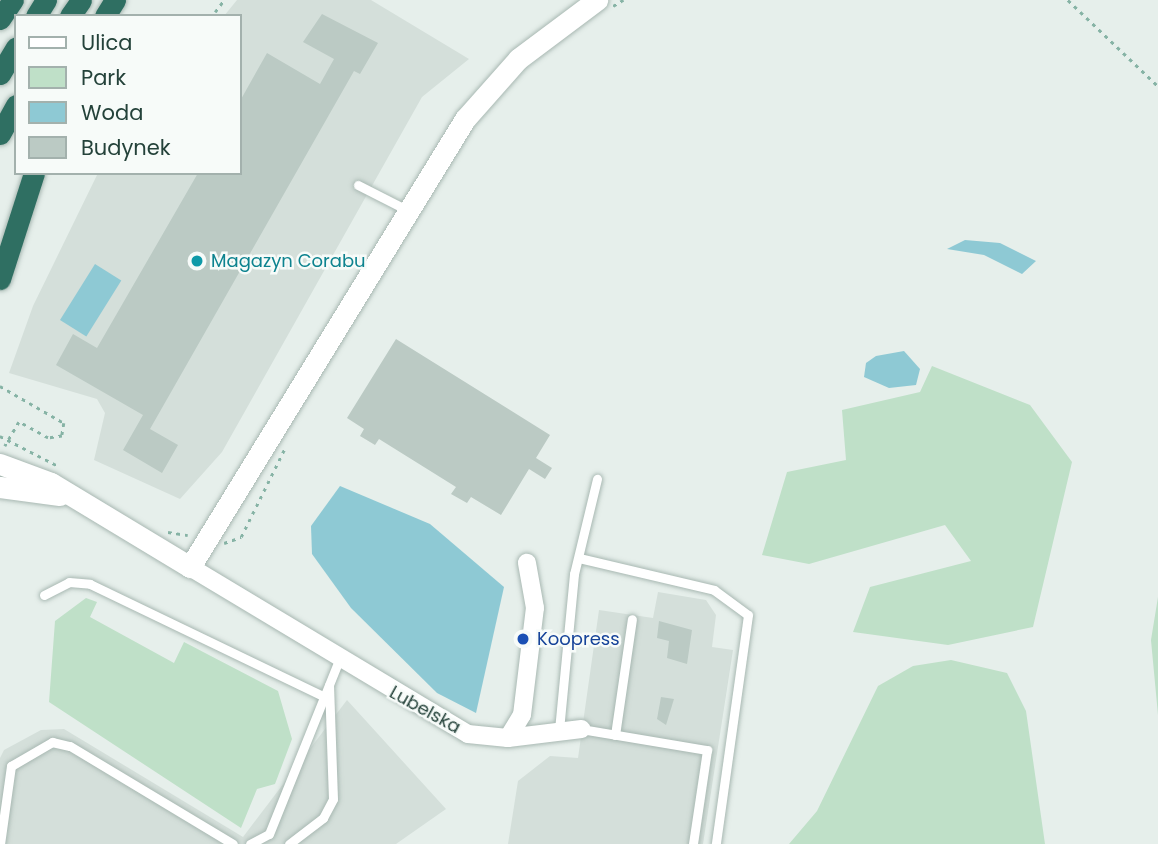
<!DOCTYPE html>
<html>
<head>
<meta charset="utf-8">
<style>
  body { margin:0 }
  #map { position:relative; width:1158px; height:844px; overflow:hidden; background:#e6efeb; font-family:Poppins,sans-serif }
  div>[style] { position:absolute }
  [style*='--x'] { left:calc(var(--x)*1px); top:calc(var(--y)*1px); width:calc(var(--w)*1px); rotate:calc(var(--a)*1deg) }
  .built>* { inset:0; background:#d4dfda }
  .green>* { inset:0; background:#bfe0c8 }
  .water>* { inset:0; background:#8ec9d4; transform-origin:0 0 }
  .building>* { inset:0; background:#bbcac4 }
  .path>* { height:2.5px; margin-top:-1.25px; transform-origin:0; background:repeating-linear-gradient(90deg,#86b3a5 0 3.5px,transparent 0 8.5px) }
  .roads { filter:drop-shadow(0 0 2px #a8b8b2) drop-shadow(0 0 2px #a8b8b2) }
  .lane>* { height:9px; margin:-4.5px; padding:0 4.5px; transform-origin:4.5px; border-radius:4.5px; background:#fff }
  .street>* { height:18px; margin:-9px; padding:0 9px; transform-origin:9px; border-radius:9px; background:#fff }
  .secondary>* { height:21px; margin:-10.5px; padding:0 10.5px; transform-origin:10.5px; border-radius:10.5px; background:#fff }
  .highway>* { height:21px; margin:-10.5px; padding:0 10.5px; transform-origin:10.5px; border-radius:10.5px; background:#2f6f62 }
  .dots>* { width:19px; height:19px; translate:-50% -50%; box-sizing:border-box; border:4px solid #f7fbf9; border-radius:50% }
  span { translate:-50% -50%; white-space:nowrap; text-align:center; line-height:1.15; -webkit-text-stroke:5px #f7fbf9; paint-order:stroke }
  .culture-label { font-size:18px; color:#0d838f }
  .left { translate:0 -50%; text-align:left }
  .transit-label { font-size:18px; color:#164399 }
  .street-label { font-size:18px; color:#24423a }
  .legend { position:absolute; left:14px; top:14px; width:228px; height:161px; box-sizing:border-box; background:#f7fbf9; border:2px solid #a3b1ad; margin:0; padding:9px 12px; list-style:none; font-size:21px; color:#24423a }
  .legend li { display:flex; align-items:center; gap:14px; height:35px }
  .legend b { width:35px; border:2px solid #a3b1ad }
</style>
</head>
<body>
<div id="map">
  <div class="built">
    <div style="clip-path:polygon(237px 0,371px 0,469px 59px,422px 97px,222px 452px,180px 499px,94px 460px,105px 413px,97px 399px,9px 373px,33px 306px,98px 173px,240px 173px,240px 16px,224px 16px)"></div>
    <div style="clip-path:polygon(658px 592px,706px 600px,716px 615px,712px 647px,733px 650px,703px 844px,508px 844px,518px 781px,550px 756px,578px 758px,599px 610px,653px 618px)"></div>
    <div style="clip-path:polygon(347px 700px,446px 809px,396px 844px,0 844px,0 758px,4px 750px,41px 730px,64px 729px,243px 837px)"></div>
  </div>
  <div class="green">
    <div style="clip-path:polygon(932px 366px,1030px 405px,1072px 462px,1033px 627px,948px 645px,853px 632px,870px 587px,971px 561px,945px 525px,809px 564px,762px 555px,787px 472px,846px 460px,842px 410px,920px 392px)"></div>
    <div style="clip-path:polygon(1158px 597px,1158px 715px,1151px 640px)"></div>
    <div style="clip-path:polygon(86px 598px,97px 602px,90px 617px,174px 663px,184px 642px,278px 691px,292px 739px,275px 784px,257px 789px,241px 828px,49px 702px,55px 621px)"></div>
    <div style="clip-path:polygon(951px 660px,1007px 673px,1026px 711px,1045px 844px,789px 844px,817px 811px,878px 686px,913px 666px)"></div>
  </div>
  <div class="water">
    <div style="clip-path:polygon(965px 240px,1000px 243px,1036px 261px,1022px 274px,984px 255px,947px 249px)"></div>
    <div style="left:95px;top:264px;width:31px;height:66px;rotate:32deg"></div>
    <div style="clip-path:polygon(904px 351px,920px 369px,916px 385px,889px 388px,864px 377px,866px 363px,876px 356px)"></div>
    <div style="clip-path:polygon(340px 486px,430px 524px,504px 587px,476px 713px,437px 693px,351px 608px,312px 554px,311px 526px)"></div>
  </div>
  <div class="building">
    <div style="clip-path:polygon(322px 14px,378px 43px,360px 74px,354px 71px,150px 429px,178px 445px,162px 473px,123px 450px,143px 415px,56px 365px,73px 334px,97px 348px,198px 173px,240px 173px,240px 101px,267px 53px,320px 84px,334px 59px,303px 42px)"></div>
    <div style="clip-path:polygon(396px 339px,550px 435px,536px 458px,552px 468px,545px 479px,529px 469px,501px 515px,471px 497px,467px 503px,451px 494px,456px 487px,379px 439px,375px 445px,360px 436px,364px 429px,347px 418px)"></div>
    <div style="clip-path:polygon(659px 621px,692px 630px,687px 664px,667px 658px,669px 641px,657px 638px)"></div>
    <div style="clip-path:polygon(661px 697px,674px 699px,666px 725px,657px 719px)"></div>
  </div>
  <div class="path">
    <div style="--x:1068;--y:0;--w:124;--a:43.7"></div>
    <div style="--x:613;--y:6;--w:12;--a:-31"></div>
    <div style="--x:215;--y:12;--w:15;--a:-53"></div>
    <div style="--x:0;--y:386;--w:74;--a:30"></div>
    <div style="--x:64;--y:423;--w:13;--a:99"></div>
    <div style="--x:62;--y:436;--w:14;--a:172"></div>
    <div style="--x:48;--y:438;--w:33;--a:-151"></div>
    <div style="--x:19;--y:422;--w:28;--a:120"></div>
    <div style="--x:0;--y:436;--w:65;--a:27.3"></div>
    <div style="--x:168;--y:532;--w:20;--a:9"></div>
    <div style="--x:224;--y:543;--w:18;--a:-19"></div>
    <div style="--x:241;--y:537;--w:99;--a:-63.7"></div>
  </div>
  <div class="roads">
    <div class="lane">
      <div style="--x:358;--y:185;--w:55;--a:27"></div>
      <div style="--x:579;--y:558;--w:139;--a:13.3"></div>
      <div style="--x:714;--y:590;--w:42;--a:36.3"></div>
      <div style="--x:748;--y:615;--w:231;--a:98"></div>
      <div style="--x:44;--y:595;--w:28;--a:-27"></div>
      <div style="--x:69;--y:582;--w:21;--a:5"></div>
      <div style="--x:90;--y:584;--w:259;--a:25.7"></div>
      <div style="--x:581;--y:729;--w:128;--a:9.5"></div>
      <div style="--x:707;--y:750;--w:95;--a:98.5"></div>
      <div style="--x:559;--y:730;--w:157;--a:-84.5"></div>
      <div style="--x:574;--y:574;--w:98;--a:-76.4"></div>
      <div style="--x:615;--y:735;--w:117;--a:-81.7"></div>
      <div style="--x:0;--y:844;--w:79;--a:-82"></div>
      <div style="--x:11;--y:766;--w:48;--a:-30.3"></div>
      <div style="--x:52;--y:742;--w:18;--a:13"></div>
      <div style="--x:70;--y:746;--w:190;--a:31"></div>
      <div style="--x:250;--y:844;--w:21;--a:-28"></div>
      <div style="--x:269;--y:834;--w:188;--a:-68.1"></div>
      <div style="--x:289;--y:844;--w:43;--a:-37.4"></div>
      <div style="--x:323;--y:818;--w:21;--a:-62"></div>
      <div style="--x:333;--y:799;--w:114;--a:-92"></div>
    </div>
    <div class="street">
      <div style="--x:190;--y:567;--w:324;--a:31"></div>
      <div style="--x:468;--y:734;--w:40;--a:5.7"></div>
      <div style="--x:508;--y:738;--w:74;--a:-7"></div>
      <div style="--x:508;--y:738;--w:27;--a:-59"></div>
      <div style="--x:522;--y:715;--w:108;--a:-83.1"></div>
      <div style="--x:535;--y:608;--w:46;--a:-100.1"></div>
    </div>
    <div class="secondary">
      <div style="--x:0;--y:464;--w:54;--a:20.4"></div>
      <div style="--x:51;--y:483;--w:162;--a:31.1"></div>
      <div style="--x:190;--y:567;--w:526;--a:-58.46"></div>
      <div style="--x:465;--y:119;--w:80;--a:-48.5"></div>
      <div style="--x:518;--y:59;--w:99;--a:-36.8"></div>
      <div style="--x:0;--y:487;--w:60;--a:7.7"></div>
    </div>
    <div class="highway">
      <div style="--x:36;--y:16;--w:19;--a:-58"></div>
      <div style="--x:70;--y:16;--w:19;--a:-55"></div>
      <div style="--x:105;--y:16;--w:19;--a:-58"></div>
      <div style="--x:0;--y:19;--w:23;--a:-56"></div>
      <div style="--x:0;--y:74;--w:31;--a:-59"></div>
      <div style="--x:0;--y:134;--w:33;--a:-61"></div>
      <div style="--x:0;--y:279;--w:111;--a:-72.2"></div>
    </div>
  </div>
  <div class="dots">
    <div style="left:197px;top:261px;background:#0f9aa8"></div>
    <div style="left:523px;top:639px;background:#1a4fb4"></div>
  </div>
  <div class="culture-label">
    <span class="left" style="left:211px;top:261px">Magazyn Corabu</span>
  </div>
  <div class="transit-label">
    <span class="left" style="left:537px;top:639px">Koopress</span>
  </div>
  <div class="street-label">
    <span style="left:425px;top:710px;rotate:29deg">Lubelska</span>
  </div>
  <ul class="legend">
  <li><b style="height:9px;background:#fff"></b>Ulica</li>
  <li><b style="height:19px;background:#bfe0c8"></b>Park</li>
  <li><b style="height:19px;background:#8ec9d4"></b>Woda</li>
  <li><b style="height:19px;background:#bbcac4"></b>Budynek</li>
  </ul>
</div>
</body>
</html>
